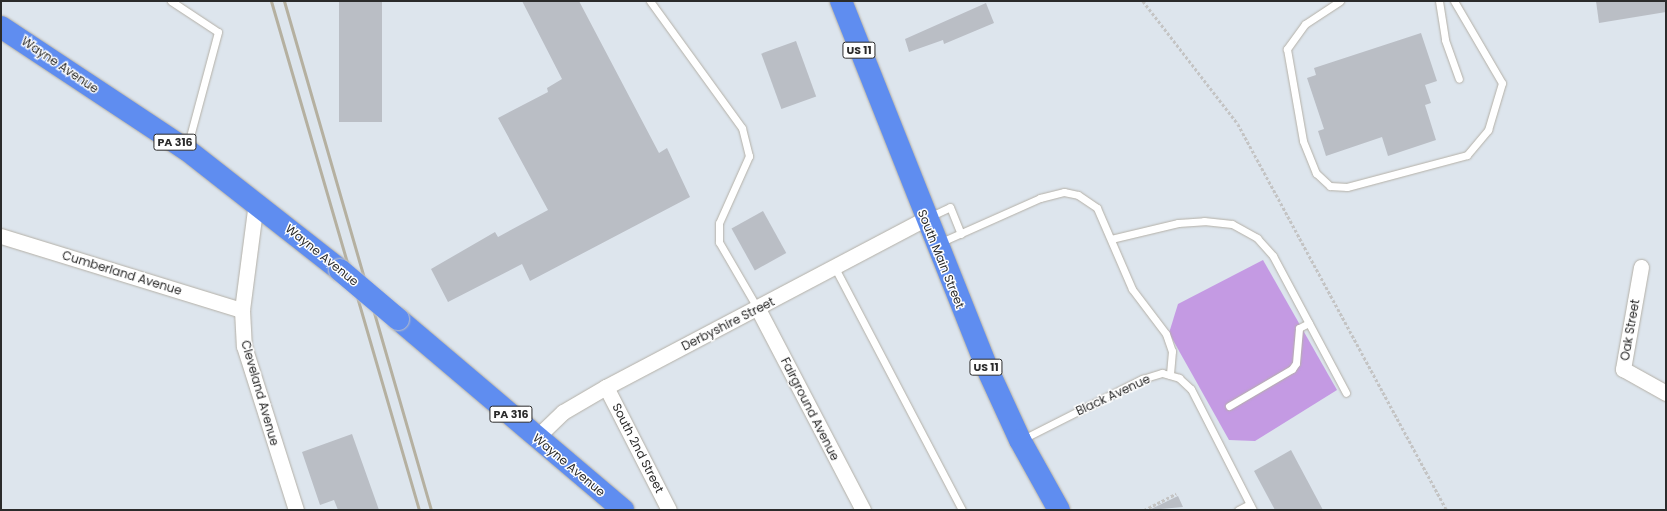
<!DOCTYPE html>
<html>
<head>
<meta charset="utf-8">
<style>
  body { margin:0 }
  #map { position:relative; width:1667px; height:511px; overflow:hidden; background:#dde5ed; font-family:Poppins,sans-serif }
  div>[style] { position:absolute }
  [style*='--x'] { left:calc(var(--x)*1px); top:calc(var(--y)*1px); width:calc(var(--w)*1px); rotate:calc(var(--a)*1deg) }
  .green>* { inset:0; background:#c49ae3 }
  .building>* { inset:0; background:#babec5; transform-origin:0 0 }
  .path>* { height:2.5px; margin-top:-1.25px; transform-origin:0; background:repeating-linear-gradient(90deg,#c4c4c4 0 3px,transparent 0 5px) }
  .roads { filter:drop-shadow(0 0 1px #b4b0a7) drop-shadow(0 0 1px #b4b0a7) }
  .lane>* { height:7px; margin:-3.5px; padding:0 3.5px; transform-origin:3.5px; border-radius:3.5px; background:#fff }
  .street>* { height:15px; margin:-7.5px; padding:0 7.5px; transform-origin:7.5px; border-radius:7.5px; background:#fff }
  .primary>* { height:22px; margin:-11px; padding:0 11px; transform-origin:11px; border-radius:11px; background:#5f8df0 }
  .rail>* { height:3px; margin:-1.5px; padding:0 1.5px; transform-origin:1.5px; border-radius:1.5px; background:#b5b0a0 }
  .bridges { filter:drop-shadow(0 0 1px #c4c4c4) drop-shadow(0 0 1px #c4c4c4) }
  .primary-bridge>* { height:22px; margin:-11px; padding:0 11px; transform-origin:11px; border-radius:11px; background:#5f8df0 }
  span { translate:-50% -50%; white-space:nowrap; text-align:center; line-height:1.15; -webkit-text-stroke:3px #fff; paint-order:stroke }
  .shield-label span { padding:1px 3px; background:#fff; border:1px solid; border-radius:3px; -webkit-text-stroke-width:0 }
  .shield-label { font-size:11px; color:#2b2b2b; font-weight:700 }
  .street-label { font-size:12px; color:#2b2b2b }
  .frame { position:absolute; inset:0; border:2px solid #2b2b2b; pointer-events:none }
</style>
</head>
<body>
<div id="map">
  <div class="green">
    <div style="clip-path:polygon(1263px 260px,1337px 390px,1255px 441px,1229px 440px,1169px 333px,1178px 304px)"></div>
  </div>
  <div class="building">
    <div style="left:339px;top:1px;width:43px;height:121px"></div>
    <div style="clip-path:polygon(522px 1px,579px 1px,659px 153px,667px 148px,690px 197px,530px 281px,522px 264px,448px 302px,431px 269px,495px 232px,498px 237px,548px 210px,498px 118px,548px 92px,547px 88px,562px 79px)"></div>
    <div style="clip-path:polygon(1596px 1px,1666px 1px,1666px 12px,1599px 23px)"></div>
    <div style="clip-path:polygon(986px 3px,994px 23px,944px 44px,943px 40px,909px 52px,905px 39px)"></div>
    <div style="clip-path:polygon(1421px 33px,1437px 81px,1425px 85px,1431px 103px,1425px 105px,1436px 140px,1388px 156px,1382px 137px,1326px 156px,1318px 131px,1324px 129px,1307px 78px,1316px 75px,1314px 68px)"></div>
    <div style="left:796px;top:41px;width:59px;height:37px;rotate:70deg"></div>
    <div style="left:763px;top:211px;width:48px;height:36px;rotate:61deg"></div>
    <div style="clip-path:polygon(352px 434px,379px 510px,338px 510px,334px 500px,320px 505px,302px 452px)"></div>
    <div style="clip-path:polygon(1291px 450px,1323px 510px,1275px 510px,1254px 471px)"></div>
    <div style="clip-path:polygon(1178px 496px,1183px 507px,1149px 510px)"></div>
  </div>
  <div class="path">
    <div style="--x:1143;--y:1;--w:155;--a:52.3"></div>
    <div style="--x:1238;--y:124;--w:439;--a:61.6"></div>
    <div style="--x:1144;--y:510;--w:36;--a:-27"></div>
  </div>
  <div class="roads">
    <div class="lane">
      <div style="--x:171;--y:1;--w:56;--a:33.4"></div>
      <div style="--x:218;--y:32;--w:120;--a:105"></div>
      <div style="--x:650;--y:1;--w:157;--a:54.1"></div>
      <div style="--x:742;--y:128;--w:29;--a:76"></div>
      <div style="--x:749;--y:156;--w:73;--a:114.1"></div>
      <div style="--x:719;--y:223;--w:19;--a:90"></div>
      <div style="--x:719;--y:242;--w:78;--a:59.8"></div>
      <div style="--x:1340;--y:1;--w:42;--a:146.7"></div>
      <div style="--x:1305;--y:24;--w:31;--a:126"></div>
      <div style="--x:1287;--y:49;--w:93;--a:80.1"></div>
      <div style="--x:1303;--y:141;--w:35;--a:68"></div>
      <div style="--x:1316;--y:173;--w:19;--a:43"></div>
      <div style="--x:1330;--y:186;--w:17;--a:3"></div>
      <div style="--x:1347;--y:187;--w:124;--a:-14.9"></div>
      <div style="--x:1467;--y:155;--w:33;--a:-50"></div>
      <div style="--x:1488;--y:130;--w:49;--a:-73.4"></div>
      <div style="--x:1502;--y:83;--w:95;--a:-120.3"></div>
      <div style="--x:1439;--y:1;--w:39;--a:81"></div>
      <div style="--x:1445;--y:40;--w:41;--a:70.3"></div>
      <div style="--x:929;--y:217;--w:23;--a:-25"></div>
      <div style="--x:950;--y:207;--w:29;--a:68"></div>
      <div style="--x:1111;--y:239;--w:69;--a:-13.4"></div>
      <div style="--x:1178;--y:223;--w:26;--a:-4"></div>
      <div style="--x:1204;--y:221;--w:28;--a:6"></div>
      <div style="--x:1232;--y:224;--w:29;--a:29"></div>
      <div style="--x:1257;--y:238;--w:24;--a:48"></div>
      <div style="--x:1273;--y:256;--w:155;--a:61.9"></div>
      <div style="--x:939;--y:243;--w:111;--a:-24"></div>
      <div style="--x:1040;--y:198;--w:25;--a:-14"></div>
      <div style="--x:1064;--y:192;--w:14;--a:12"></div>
      <div style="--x:1078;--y:195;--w:23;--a:34"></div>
      <div style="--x:1097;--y:208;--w:88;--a:66.6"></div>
      <div style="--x:1132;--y:289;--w:56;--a:52.9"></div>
      <div style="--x:1166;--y:334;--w:18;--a:71"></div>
      <div style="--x:1172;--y:351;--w:24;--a:95"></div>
      <div style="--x:835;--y:268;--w:273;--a:62.3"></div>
      <div style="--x:1229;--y:406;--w:73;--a:-30.4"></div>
      <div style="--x:1292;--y:369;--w:7;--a:-56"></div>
      <div style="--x:1296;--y:363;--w:35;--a:-85"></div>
      <div style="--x:1299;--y:328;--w:11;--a:-27"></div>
      <div style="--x:1021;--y:440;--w:136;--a:-26.8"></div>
      <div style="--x:1142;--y:379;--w:21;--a:-17"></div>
      <div style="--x:1162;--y:373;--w:18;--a:16"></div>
      <div style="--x:1179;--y:378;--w:16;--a:43"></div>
      <div style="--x:1191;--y:389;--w:136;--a:62.9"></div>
      <div style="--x:1238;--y:510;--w:13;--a:-27"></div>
    </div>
    <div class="street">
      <div style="--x:256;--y:202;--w:109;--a:97.4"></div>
      <div style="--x:242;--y:310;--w:36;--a:87"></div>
      <div style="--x:244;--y:346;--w:172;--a:72.4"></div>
      <div style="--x:1;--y:236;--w:252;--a:17.1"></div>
      <div style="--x:1641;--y:267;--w:104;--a:100"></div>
      <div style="--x:1623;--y:369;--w:49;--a:29.2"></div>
      <div style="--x:758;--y:309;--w:227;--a:62.4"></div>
      <div style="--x:606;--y:387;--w:138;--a:62.9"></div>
      <div style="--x:537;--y:437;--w:36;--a:-44"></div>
      <div style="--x:563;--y:412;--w:50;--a:-30.2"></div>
      <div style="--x:606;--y:387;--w:360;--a:-27.8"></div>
    </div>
    <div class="primary">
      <div style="--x:841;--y:1;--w:393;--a:68.3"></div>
      <div style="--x:986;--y:366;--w:81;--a:65.3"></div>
      <div style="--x:1020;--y:440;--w:80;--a:60.9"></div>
      <div style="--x:1;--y:27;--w:223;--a:33.5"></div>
      <div style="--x:187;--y:150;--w:194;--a:38.1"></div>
      <div style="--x:398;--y:319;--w:295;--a:40.3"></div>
    </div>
  </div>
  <div class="rail">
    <div style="--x:271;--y:1;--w:530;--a:73.79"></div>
    <div style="--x:284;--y:1;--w:530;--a:73.89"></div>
  </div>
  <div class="bridges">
    <div class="primary-bridge">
      <div style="--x:340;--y:270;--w:76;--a:40.2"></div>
    </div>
  </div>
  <div class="shield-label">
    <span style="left:859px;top:50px">US 11</span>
    <span style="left:175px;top:142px">PA 316</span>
    <span style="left:986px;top:367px">US 11</span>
    <span style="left:511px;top:414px">PA 316</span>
  </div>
  <div class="street-label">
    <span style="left:60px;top:65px;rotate:34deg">Wayne Avenue</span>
    <span style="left:322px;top:255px;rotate:39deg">Wayne Avenue</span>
    <span style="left:941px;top:259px;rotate:68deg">South Main Street</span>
    <span style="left:122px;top:273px;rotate:17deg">Cumberland Avenue</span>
    <span style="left:728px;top:324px;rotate:-27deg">Derbyshire Street</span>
    <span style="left:1630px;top:330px;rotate:-80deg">Oak Street</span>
    <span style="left:260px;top:393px;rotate:74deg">Cleveland Avenue</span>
    <span style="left:1113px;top:395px;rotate:-25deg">Black Avenue</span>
    <span style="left:810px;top:409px;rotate:63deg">Fairground Avenue</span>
    <span style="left:638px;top:448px;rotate:63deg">South 2nd Street</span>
    <span style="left:569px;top:465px;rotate:40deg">Wayne Avenue</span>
  </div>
  <div class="frame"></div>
</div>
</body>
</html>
